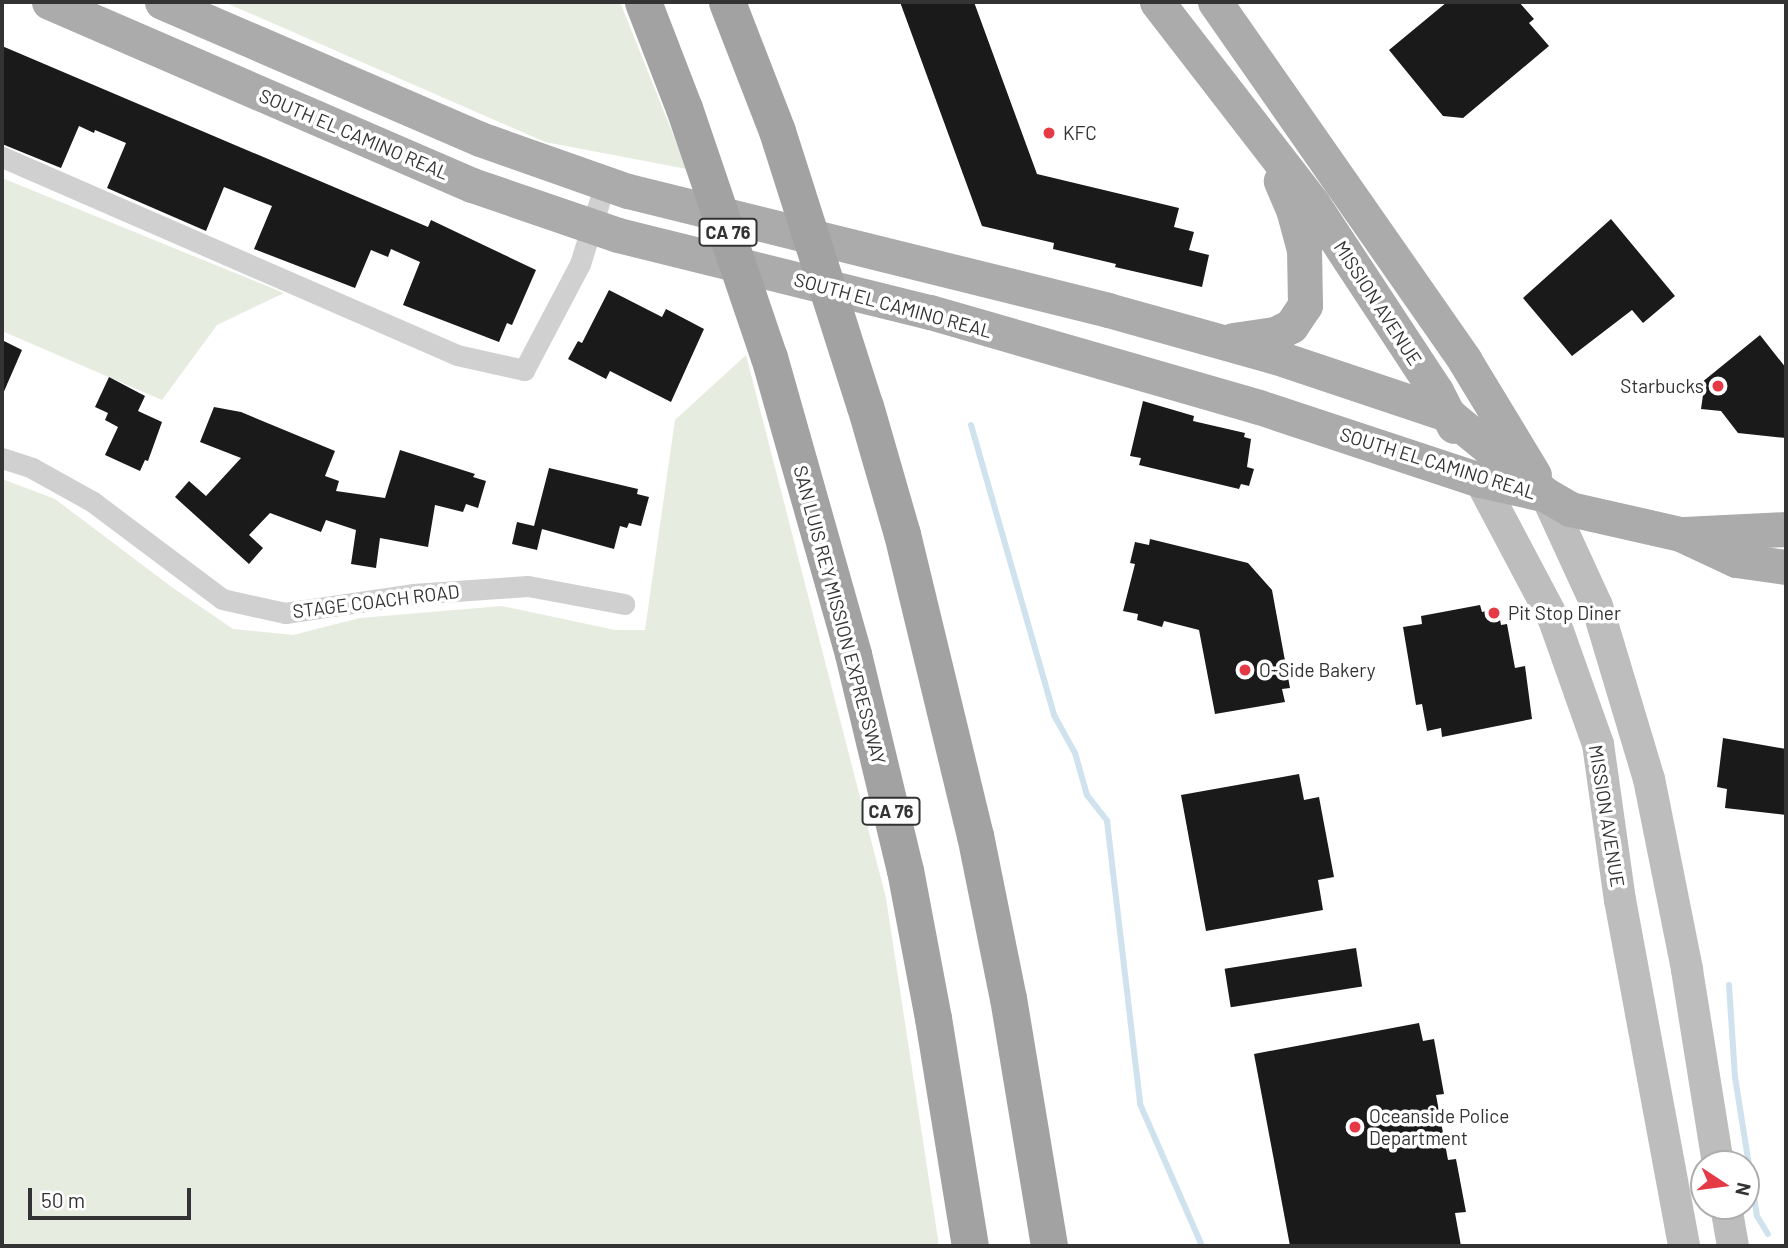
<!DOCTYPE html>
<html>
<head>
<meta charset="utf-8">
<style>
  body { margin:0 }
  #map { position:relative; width:1788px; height:1248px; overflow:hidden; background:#fff; font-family:Barlow,sans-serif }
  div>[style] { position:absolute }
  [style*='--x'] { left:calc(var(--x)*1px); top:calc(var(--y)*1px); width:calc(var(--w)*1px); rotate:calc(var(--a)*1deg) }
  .green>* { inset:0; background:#e6ecdf }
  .stream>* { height:6px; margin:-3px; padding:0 3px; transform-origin:3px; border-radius:3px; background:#cfe2ee }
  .building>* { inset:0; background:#1a1a1a; transform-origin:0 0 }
  .minor>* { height:21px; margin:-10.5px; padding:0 10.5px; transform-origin:10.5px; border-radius:10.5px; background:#d0d0d0 }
  .secondary>* { height:32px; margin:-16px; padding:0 16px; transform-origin:16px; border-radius:16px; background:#bdbdbd }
  .primary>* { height:35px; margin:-17.5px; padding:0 17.5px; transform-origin:17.5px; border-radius:17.5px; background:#ababab }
  .trunk>* { height:37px; margin:-18.5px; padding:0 18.5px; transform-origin:18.5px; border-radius:18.5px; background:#a2a2a2 }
  .dots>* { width:19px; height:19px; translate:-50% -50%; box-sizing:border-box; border:4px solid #fff; border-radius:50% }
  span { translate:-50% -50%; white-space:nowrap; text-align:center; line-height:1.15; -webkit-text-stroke:7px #fff; paint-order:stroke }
  .shield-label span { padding:2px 5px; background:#fff; border:2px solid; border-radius:5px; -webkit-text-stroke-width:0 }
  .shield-label { font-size:18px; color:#333; font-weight:700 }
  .poi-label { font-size:19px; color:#333 }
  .left { translate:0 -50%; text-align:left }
  .right { translate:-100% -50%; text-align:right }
  .street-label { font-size:19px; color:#333 }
  .frame { position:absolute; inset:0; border:4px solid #333; pointer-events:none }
  .north { position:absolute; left:1690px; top:1150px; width:70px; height:70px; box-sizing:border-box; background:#fff; border:2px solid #adadad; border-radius:50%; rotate:103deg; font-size:19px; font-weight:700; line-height:28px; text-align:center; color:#333 }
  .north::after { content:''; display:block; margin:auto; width:24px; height:32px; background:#e63946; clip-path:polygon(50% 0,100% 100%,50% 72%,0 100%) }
  .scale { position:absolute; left:28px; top:1188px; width:163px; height:32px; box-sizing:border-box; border:4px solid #333; border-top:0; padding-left:9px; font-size:21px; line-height:24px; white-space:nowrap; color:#333; -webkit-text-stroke:5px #fff; paint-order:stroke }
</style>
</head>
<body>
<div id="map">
  <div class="green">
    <div style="clip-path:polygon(224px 2px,620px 2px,687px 169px,545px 142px)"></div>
    <div style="clip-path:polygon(2px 178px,284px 293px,217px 325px,162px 400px,2px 331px)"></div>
    <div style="clip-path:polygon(746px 355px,886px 898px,939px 1246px,2px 1246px,2px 479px,55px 499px,173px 588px,233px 629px,293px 635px,360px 618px,502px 606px,615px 630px,645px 630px,675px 420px)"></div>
  </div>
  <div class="stream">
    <div style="--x:971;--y:425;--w:302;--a:74"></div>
    <div style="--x:1054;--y:715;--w:43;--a:61.1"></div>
    <div style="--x:1075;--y:753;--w:44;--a:74.1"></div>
    <div style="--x:1087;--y:795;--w:33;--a:52"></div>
    <div style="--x:1107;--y:821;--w:285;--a:83.3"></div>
    <div style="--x:1140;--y:1104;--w:155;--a:66.4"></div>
    <div style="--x:1729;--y:985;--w:92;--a:86.3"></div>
    <div style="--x:1735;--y:1077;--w:141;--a:81"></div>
    <div style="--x:1757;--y:1216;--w:21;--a:59"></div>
  </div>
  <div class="building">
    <div style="clip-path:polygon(900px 2px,974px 2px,1037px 174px,1179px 208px,1174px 227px,1194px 232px,1189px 250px,1209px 255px,1202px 287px,1115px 267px,1116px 264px,1053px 249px,1054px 243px,982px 226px)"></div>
    <div style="clip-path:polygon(1447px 2px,1519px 2px,1534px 19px,1529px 23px,1549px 46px,1463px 118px,1443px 116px,1389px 50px)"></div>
    <div style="clip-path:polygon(2px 46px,428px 227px,431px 220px,536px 270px,512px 325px,507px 323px,499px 342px,403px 305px,420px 262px,391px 249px,388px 257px,371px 250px,355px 288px,254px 249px,272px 206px,224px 187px,206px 231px,107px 188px,126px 143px,95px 130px,94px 133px,79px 126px,61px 168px,2px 144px)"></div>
    <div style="clip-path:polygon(1611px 219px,1675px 296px,1643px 323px,1632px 310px,1572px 356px,1523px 298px)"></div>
    <div style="clip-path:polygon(609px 290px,662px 317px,666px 309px,704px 329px,671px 402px,610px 371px,606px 379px,568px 359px,578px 341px,582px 343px)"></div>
    <div style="clip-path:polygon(1760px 335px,1786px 368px,1786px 438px,1738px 433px,1721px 411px,1701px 409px,1704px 388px,1701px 383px)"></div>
    <div style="clip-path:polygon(2px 340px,22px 350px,2px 396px)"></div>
    <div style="clip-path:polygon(109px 377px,145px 396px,138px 411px,162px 422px,148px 461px,145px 460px,140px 471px,105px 455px,118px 427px,105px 420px,108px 413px,95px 407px)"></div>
    <div style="clip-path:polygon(1143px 401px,1194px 416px,1193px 421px,1245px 433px,1244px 437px,1251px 439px,1247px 467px,1254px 469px,1249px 486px,1241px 484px,1239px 489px,1139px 465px,1141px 458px,1130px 456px)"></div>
    <div style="clip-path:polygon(214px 407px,241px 412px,335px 451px,325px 476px,339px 481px,336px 491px,385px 498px,400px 450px,475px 474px,473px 477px,486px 481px,478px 508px,466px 504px,463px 512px,435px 505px,428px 547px,380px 538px,376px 568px,351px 564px,356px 530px,326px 520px,321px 532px,270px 513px,249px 535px,263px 548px,249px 564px,175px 497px,189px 481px,206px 496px,241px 458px,200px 442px)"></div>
    <div style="clip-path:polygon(549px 468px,638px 489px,637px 494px,649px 497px,641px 526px,629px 523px,627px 528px,620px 526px,614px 549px,542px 529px,537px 550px,512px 544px,517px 522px,534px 526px)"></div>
    <div style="clip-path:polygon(1150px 539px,1248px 563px,1272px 590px,1290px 688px,1282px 689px,1285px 702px,1215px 714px,1199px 630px,1164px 621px,1162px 627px,1137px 620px,1138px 614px,1123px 611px,1135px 564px,1130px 563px,1135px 542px,1149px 545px)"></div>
    <div style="clip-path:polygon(1480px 605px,1482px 612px,1498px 609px,1501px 625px,1507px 624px,1515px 668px,1525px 666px,1532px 719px,1442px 737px,1441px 728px,1427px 731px,1422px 704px,1416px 705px,1403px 627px,1422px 624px,1421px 616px)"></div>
    <div style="clip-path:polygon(1723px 738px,1786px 749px,1786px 815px,1725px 808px,1727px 789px,1717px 787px)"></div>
    <div style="clip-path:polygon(1299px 774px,1304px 800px,1319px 797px,1334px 877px,1318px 880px,1323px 910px,1206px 931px,1181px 795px)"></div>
    <div style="left:1356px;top:948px;width:39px;height:133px;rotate:81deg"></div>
    <div style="clip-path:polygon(1419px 1023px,1423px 1041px,1434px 1039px,1444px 1094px,1436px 1095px,1448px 1160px,1456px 1159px,1466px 1212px,1455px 1213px,1461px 1246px,1290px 1246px,1254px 1054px)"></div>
  </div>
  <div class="minor">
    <div style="--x:2;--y:157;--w:496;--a:23.5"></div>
    <div style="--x:457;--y:355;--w:69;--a:12.6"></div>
    <div style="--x:524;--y:370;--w:120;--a:-62.2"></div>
    <div style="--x:580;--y:264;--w:85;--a:-72.8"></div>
    <div style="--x:2;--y:458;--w:32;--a:18"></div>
    <div style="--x:32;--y:468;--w:70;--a:29.1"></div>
    <div style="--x:93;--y:502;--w:161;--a:36.9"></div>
    <div style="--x:222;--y:599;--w:65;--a:12.5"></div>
    <div style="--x:285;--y:613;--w:129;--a:-8.4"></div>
    <div style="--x:413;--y:594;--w:115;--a:-4"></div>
    <div style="--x:528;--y:586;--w:98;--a:10.6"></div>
  </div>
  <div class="secondary">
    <div style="--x:1480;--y:480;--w:158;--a:62.1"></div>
    <div style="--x:1554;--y:620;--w:132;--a:70.5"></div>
    <div style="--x:1598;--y:744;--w:158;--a:82"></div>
    <div style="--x:1620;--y:900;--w:352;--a:79.5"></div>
    <div style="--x:1546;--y:495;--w:122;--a:65.3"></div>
    <div style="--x:1597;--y:606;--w:181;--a:73.3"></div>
    <div style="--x:1649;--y:779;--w:195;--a:78.7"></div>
    <div style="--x:1687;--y:970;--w:196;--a:80.9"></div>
    <div style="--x:1726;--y:1206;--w:41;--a:80.1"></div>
  </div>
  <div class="primary">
    <div style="--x:49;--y:2;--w:461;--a:23.4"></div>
    <div style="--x:472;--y:185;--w:154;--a:18.9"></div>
    <div style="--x:618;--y:235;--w:321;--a:13.9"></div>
    <div style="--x:930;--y:312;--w:342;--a:16.1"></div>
    <div style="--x:1259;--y:407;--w:233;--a:18.3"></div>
    <div style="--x:1480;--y:480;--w:59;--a:12.6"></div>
    <div style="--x:162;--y:2;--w:346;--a:23.3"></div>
    <div style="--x:480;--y:139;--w:157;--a:19.4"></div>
    <div style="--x:628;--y:191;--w:495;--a:13.9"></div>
    <div style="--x:1108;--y:310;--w:174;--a:15.6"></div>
    <div style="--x:1276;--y:357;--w:182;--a:18.5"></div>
    <div style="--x:1449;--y:415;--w:126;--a:39.5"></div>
    <div style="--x:1546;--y:495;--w:28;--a:30"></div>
    <div style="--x:1570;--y:509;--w:113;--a:12.8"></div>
    <div style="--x:1680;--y:534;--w:62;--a:24.9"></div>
    <div style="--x:1736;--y:560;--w:50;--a:8"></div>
    <div style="--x:1157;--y:2;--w:255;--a:52.3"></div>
    <div style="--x:1313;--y:204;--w:224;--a:56.7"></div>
    <div style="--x:1436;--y:391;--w:39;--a:63"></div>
    <div style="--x:1215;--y:2;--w:437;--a:55.1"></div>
    <div style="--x:1465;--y:361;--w:133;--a:58.8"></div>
    <div style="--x:1233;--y:340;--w:42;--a:-8.1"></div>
    <div style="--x:1275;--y:334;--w:18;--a:-27"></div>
    <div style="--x:1291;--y:326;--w:25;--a:-56"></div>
    <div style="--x:1305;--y:305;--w:55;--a:-91"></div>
    <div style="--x:1304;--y:250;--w:39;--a:-105"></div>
    <div style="--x:1294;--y:212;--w:34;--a:-113"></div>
    <div style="--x:1684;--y:534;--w:102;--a:-2.8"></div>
  </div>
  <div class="trunk">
    <div style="--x:643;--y:2;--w:114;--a:68.9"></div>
    <div style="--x:684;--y:108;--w:263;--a:71.2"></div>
    <div style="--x:769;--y:357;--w:309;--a:74.2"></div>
    <div style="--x:853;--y:654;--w:222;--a:76.5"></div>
    <div style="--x:905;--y:870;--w:151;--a:79.3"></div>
    <div style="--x:933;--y:1018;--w:231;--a:80.8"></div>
    <div style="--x:727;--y:2;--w:138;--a:68.8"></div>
    <div style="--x:777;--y:131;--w:289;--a:72.3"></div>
    <div style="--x:865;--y:406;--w:133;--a:73.9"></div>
    <div style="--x:902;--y:534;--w:310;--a:76.4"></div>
    <div style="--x:975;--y:835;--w:166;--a:78.6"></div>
    <div style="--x:1008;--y:998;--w:251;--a:80.6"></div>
  </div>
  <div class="dots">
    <div style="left:1049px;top:133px;background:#e63946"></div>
    <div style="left:1718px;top:386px;background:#e63946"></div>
    <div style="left:1494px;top:613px;background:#e63946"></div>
    <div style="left:1245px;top:670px;background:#e63946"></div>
    <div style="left:1355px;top:1127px;background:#e63946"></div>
  </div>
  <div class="shield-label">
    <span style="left:728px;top:232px">CA 76</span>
    <span style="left:891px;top:811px">CA 76</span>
  </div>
  <div class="poi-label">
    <span class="left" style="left:1063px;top:133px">KFC</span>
    <span class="right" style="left:1704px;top:386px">Starbucks</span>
    <span class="left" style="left:1508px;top:613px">Pit Stop Diner</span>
    <span class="left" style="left:1259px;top:670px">O-Side Bakery</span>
    <span class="left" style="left:1369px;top:1127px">Oceanside Police<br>Department</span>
  </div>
  <div class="street-label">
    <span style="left:354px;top:134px;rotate:23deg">SOUTH EL CAMINO REAL</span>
    <span style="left:1378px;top:303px;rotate:57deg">MISSION AVENUE</span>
    <span style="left:893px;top:305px;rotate:15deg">SOUTH EL CAMINO REAL</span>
    <span style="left:1438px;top:463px;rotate:17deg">SOUTH EL CAMINO REAL</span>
    <span style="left:376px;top:601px;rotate:-7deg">STAGE COACH ROAD</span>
    <span style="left:840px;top:615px;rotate:75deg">SAN LUIS REY MISSION EXPRESSWAY</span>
    <span style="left:1607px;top:816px;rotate:81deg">MISSION AVENUE</span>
  </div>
  <div class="frame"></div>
  <div class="north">N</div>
  <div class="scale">50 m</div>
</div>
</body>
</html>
